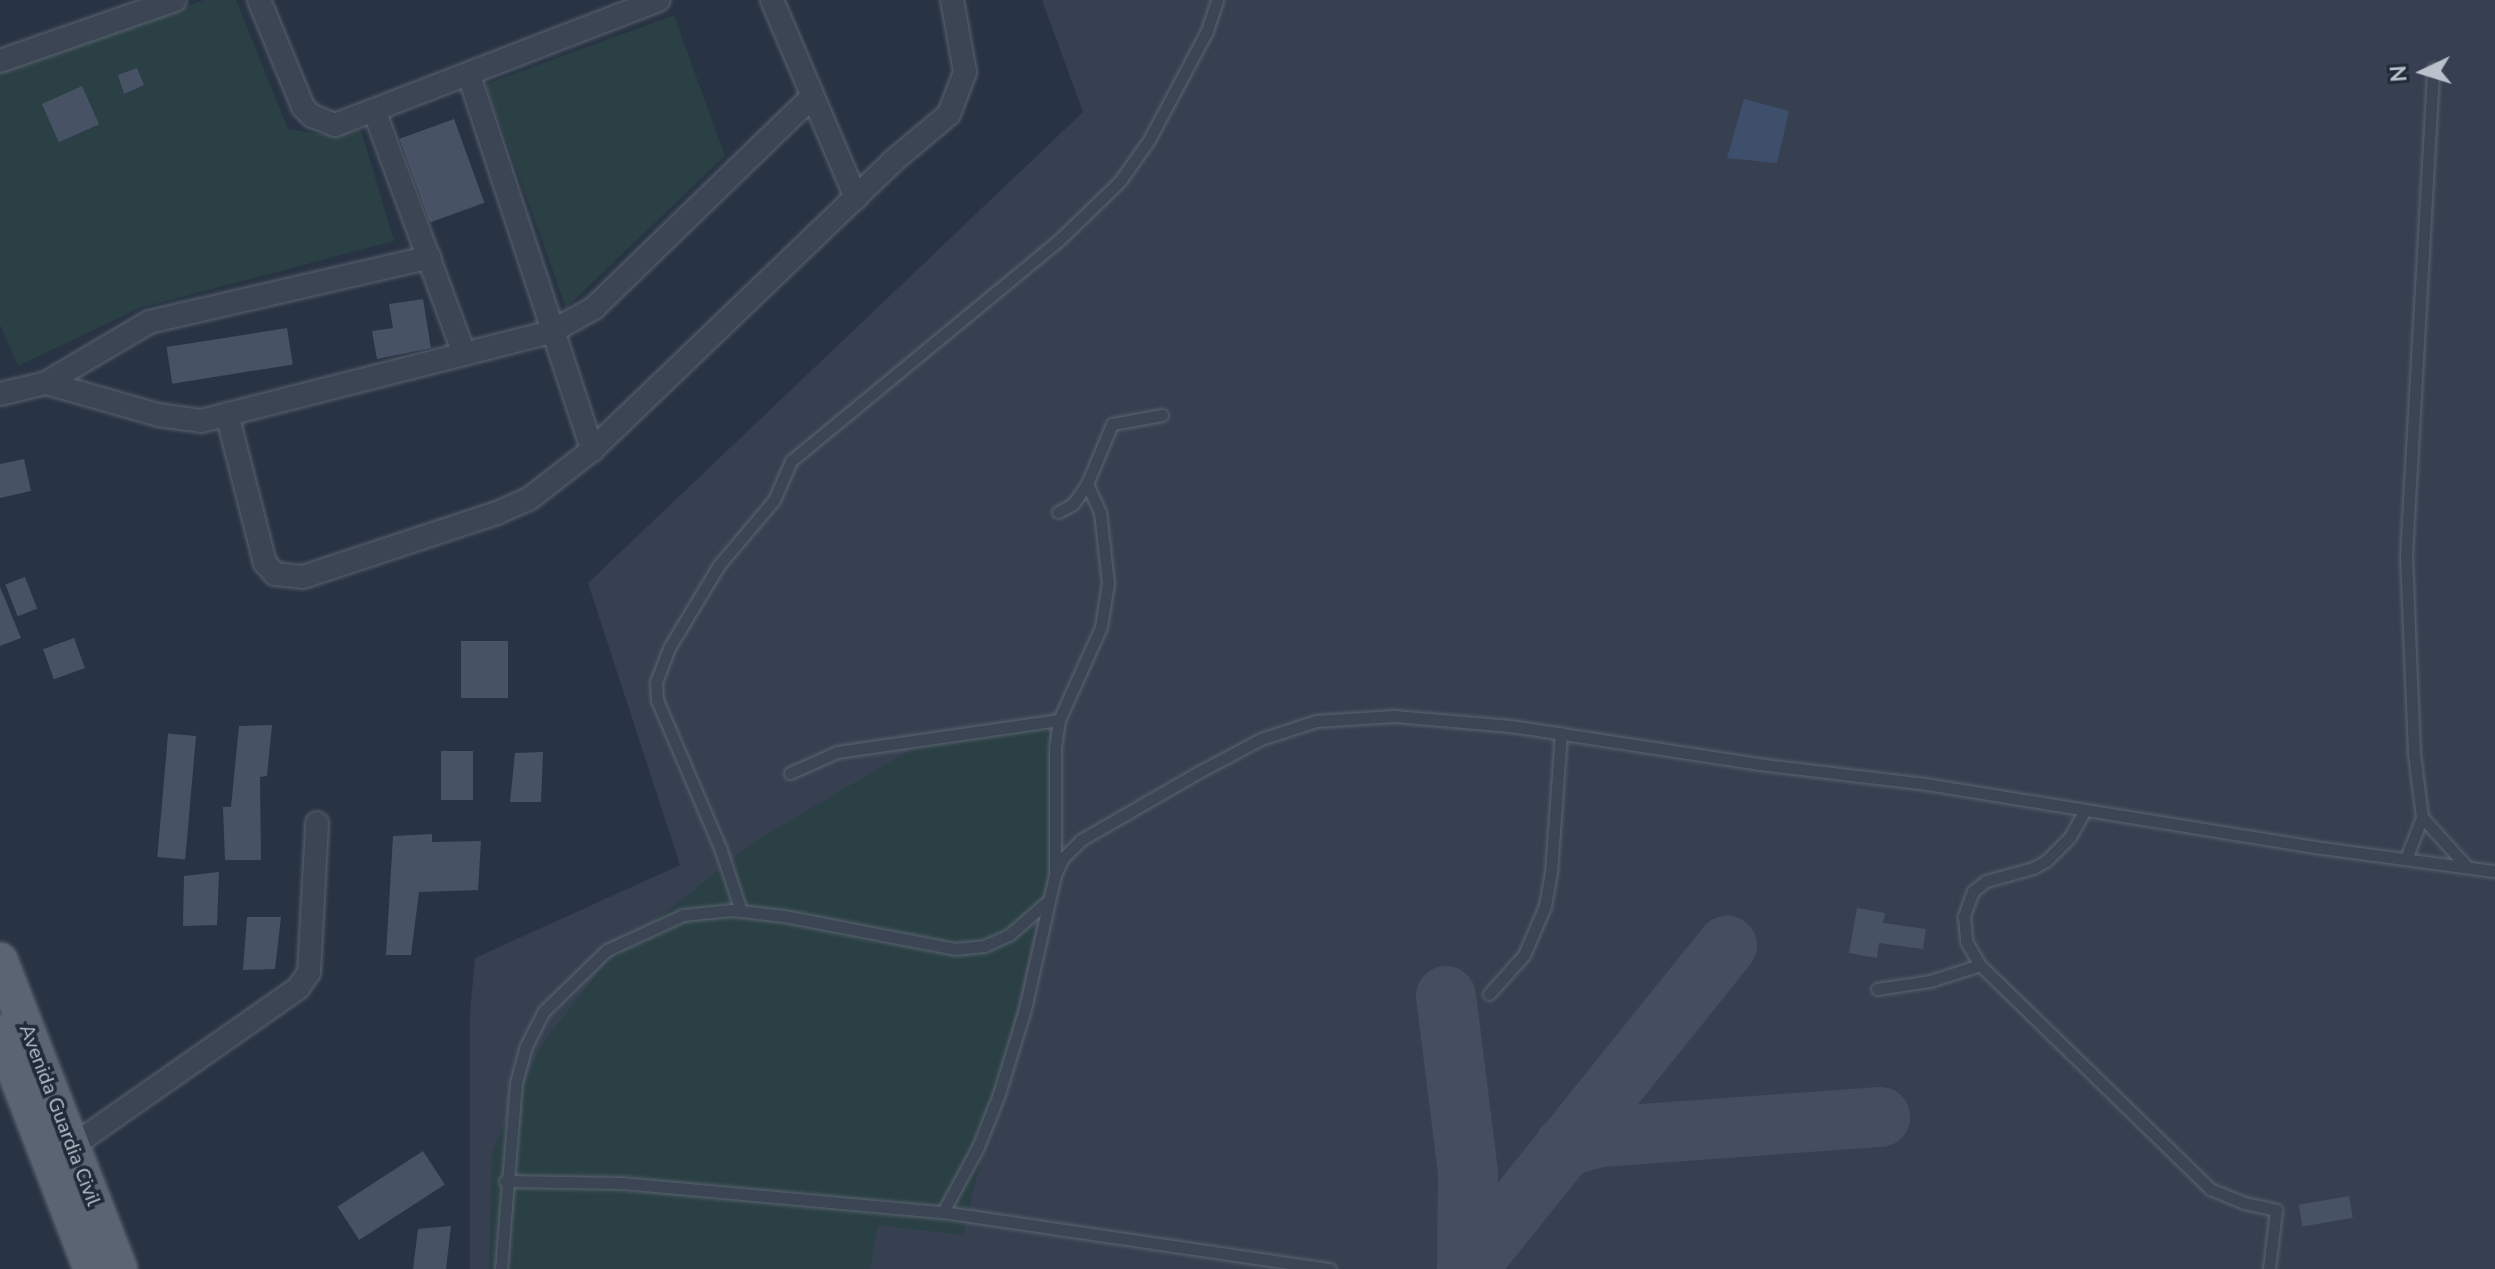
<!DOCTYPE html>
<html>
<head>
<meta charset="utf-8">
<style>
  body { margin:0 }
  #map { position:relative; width:2495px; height:1269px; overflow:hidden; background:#283343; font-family:"Nunito Sans",sans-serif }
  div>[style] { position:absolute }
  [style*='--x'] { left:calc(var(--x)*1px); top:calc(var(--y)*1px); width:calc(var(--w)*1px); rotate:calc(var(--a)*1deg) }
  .airport>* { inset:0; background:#364050 }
  .green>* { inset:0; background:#2a4044 }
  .water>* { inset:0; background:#3e4f6c }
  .taxiway>* { height:60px; margin:-30px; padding:0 30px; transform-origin:30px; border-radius:30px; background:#444e5e }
  .building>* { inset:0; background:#475365; transform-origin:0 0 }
  .roads { filter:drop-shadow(0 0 2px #5b6370) drop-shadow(0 0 2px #5b6370) }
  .lane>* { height:11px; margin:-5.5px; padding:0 5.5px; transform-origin:5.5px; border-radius:5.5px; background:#3c4553 }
  .street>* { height:22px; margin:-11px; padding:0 11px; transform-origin:11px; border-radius:11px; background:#3c4553 }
  .primary>* { height:34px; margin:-17px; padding:0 17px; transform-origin:17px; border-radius:17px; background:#5b6473 }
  span { translate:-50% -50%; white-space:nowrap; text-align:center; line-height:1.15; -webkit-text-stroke:7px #212a38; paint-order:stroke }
  .street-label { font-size:20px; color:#bac0cc }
  .north { position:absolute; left:2383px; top:32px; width:80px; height:80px; -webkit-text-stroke:6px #212a38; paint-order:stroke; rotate:266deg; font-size:22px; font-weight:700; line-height:32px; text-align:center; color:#bac0cc }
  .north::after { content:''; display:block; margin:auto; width:28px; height:36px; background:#bac0cc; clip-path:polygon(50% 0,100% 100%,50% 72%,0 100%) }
</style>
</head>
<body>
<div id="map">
  <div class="airport">
    <div style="clip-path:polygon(1042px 0,2495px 0,2495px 1269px,470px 1269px,470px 1013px,475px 958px,680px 865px,588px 583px,1083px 112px)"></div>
  </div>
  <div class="green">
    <div style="clip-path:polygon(204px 0,236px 0,288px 129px,334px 136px,361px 130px,394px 241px,140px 308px,18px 366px,0 325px,0 72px)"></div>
    <div style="clip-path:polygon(674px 15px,725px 156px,566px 308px,486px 84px)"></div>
    <div style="clip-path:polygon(1049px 723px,1049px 868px,963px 1235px,878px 1225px,870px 1269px,489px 1269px,492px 1152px,543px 1043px,610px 957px,754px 842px,927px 740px)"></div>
  </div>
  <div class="water">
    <div style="clip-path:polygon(1744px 99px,1789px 111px,1777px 163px,1727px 158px)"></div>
  </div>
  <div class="taxiway">
    <div style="--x:1446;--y:996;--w:178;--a:82.9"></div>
    <div style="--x:1468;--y:1173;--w:96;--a:90.6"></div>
    <div style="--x:1564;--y:1147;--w:37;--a:-16"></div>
    <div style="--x:1600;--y:1137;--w:281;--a:-4.1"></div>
    <div style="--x:1467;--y:1269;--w:415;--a:-51.2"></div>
  </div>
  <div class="building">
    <div style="clip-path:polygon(137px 68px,144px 85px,124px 94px,118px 75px)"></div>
    <div style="left:82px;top:86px;width:42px;height:44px;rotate:66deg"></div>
    <div style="left:454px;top:119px;width:89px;height:58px;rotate:70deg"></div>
    <div style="clip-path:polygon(423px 299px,431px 348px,377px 359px,372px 331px,393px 328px,389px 304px)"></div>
    <div style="left:287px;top:328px;width:37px;height:122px;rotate:81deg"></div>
    <div style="clip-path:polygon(24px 459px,31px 491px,0 498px,0 464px)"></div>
    <div style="left:25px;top:577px;width:34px;height:21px;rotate:69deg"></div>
    <div style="clip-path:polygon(0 587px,21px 638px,0 646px)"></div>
    <div style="left:74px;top:638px;width:32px;height:33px;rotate:70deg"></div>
    <div style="left:461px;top:641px;width:47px;height:57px"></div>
    <div style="clip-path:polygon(272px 725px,267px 776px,260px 777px,261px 860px,225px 860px,223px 807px,231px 807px,239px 726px)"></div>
    <div style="left:196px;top:736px;width:124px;height:28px;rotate:95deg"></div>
    <div style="left:441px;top:751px;width:32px;height:49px"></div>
    <div style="clip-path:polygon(543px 752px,541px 802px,510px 802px,515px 753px)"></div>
    <div style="clip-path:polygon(432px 834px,432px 842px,481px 841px,478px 890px,419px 892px,411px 955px,386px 955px,393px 836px)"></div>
    <div style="clip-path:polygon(219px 872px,217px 925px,183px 926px,184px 876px)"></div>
    <div style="clip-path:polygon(1857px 908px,1885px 913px,1883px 923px,1926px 929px,1923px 949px,1879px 943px,1877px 958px,1849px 953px)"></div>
    <div style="clip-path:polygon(247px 917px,281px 917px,275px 969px,243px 970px)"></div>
    <div style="left:423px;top:1151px;width:40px;height:102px;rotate:57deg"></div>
    <div style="left:2349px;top:1196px;width:22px;height:51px;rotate:80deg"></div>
    <div style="clip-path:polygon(451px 1226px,446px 1269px,413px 1269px,418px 1229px)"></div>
  </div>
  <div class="roads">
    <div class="lane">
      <div style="--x:1058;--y:512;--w:17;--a:-28"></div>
      <div style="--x:1073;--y:504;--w:24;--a:-55"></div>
      <div style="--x:1087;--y:484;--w:65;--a:-67.4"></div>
      <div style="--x:1112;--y:424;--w:51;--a:-10.2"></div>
      <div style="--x:790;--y:773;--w:51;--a:-24.1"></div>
      <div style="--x:837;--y:752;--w:224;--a:-8.2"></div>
      <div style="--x:2085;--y:810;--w:31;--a:119"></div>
      <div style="--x:2070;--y:837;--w:34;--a:135"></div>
      <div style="--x:2046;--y:861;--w:15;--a:152"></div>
      <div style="--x:2033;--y:868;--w:49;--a:164.5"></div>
      <div style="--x:1986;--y:881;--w:16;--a:142"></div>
      <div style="--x:1973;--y:891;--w:27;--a:110"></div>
      <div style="--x:1964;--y:916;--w:25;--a:85"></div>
      <div style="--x:1966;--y:941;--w:28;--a:60"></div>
      <div style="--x:1980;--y:965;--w:321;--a:44.2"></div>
      <div style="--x:2210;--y:1189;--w:37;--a:22"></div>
      <div style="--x:2244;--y:1203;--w:33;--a:12"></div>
      <div style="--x:2276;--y:1210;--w:59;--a:96.8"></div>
      <div style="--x:2422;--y:817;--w:67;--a:48"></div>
      <div style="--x:2406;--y:859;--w:45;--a:-69.1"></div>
      <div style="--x:2422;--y:817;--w:64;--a:-97.2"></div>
      <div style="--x:2414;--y:754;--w:198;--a:-92.3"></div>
      <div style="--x:2406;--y:556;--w:488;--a:-86.8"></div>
      <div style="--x:1055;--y:870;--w:122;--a:-90"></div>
      <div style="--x:1055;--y:748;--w:28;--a:-82"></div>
      <div style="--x:1059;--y:720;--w:102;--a:-65.7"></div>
      <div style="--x:1101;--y:627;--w:45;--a:-81"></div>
      <div style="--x:1108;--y:583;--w:71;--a:-96.4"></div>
      <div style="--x:1100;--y:512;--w:31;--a:-115"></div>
      <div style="--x:741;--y:911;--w:64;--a:-108.2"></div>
      <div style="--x:721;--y:850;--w:163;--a:-113.1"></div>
      <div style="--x:657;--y:700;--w:18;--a:-93"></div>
      <div style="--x:656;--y:682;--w:36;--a:-69"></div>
      <div style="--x:669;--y:648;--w:97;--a:-58.9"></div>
      <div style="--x:719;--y:565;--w:85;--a:-49.8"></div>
      <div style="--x:774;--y:500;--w:43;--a:-66.4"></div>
      <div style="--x:791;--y:461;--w:347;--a:-39.5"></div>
      <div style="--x:1059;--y:240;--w:85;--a:-44"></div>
      <div style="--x:1120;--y:181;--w:50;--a:-54.7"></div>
      <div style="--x:1149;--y:140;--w:123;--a:-62"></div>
      <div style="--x:1207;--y:31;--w:33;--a:-72"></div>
      <div style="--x:1877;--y:989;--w:54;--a:-8.6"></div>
      <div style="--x:1930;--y:981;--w:52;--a:-17.7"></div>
      <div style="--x:1489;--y:994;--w:52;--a:-48.1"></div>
      <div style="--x:1524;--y:955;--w:53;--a:-66.8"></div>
      <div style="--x:1545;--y:906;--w:35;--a:-80"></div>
      <div style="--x:1551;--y:872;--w:139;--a:-85.9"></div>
      <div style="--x:505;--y:1181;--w:117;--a:1"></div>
      <div style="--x:622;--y:1183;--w:322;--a:5.2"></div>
      <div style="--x:943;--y:1212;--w:391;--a:8.4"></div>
      <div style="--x:943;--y:1212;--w:74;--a:-61.7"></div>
      <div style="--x:978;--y:1147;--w:57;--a:-68.4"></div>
      <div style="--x:999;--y:1094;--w:89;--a:-73"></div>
      <div style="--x:1025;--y:1009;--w:137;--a:-77.4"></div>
      <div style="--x:1055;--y:875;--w:19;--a:-65"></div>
      <div style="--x:1063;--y:858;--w:25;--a:-45"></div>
      <div style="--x:1081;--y:840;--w:134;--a:-30"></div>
      <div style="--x:1197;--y:773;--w:72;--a:-28"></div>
      <div style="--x:1261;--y:739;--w:58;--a:-18.1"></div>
      <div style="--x:1316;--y:721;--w:78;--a:-3.7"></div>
      <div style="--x:1394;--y:716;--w:117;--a:4.9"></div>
      <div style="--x:1511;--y:726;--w:250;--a:8.7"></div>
      <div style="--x:1758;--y:764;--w:169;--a:6.8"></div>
      <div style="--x:1926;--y:784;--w:393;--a:9.2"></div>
      <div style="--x:2314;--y:847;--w:183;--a:7.6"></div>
      <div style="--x:501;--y:1269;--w:187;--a:-85.4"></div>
      <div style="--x:516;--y:1083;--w:38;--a:-75"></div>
      <div style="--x:526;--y:1046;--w:39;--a:-63"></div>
      <div style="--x:544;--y:1011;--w:88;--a:-44.1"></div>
      <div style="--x:607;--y:950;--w:84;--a:-24.7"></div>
      <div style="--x:683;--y:915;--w:49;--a:-5.8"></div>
      <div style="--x:732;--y:910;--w:52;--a:6.6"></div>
      <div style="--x:784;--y:916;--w:174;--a:10.9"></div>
      <div style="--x:955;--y:949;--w:29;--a:-6"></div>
      <div style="--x:984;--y:946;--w:27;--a:-24"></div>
      <div style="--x:1009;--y:935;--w:52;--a:-41.1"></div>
    </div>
    <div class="street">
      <div style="--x:259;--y:0;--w:116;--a:67.6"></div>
      <div style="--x:303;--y:107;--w:13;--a:45"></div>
      <div style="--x:312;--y:116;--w:25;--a:21"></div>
      <div style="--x:335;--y:125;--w:347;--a:-21.1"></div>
      <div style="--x:772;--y:0;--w:215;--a:67"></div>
      <div style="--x:0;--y:61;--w:185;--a:-19.2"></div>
      <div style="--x:469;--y:75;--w:395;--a:71.8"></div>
      <div style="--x:375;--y:113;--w:257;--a:69.7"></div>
      <div style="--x:46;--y:383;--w:116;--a:15.9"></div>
      <div style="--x:158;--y:415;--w:43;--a:7.9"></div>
      <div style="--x:201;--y:421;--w:363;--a:-14.3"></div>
      <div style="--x:553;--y:331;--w:47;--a:-29.3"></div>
      <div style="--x:594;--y:308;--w:303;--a:-44.1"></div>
      <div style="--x:0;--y:394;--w:47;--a:-13.4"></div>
      <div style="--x:46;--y:383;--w:120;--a:-30.6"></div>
      <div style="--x:149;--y:322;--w:288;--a:-13"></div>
      <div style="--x:227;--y:414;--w:154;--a:75.7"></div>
      <div style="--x:265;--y:563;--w:15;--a:48"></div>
      <div style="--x:275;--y:574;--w:28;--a:6"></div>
      <div style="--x:303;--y:577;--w:204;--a:-18.3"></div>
      <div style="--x:497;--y:513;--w:35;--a:-24"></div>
      <div style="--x:529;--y:499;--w:80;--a:-37.9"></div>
      <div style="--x:592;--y:450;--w:417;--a:-43.8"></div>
      <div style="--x:893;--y:161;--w:73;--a:-40"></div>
      <div style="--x:949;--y:114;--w:45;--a:-69.1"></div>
      <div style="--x:965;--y:72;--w:73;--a:-100.2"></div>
      <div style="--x:64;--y:1152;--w:286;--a:-35"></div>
      <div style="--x:298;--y:988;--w:19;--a:-55"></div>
      <div style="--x:309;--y:972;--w:149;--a:-86.9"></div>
    </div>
    <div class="primary">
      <div style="--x:0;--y:960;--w:331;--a:68.8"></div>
      <div style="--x:0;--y:1033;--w:253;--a:68.9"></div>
    </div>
  </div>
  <div class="street-label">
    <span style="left:60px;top:1115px;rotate:69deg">Avenida Guardia Civil</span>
  </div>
  <div class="north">N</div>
</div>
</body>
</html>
